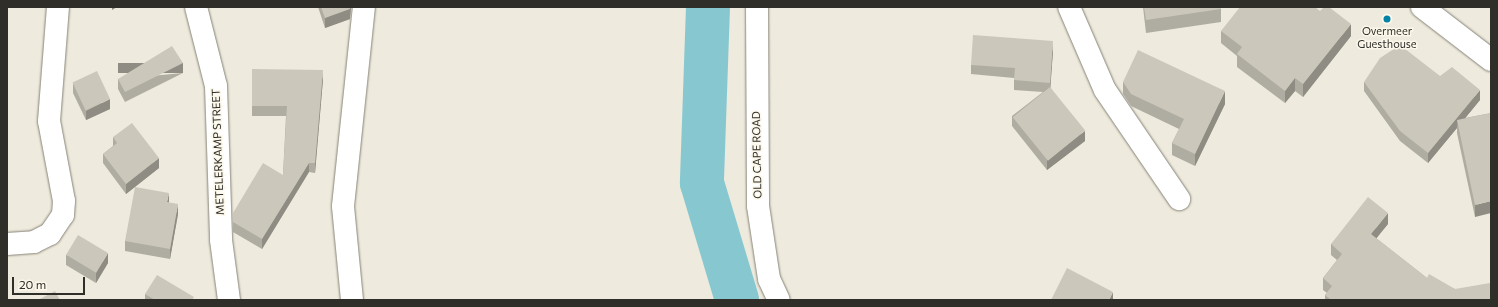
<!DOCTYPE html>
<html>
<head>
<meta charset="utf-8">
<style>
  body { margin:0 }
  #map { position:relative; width:1498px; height:307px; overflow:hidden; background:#eeeadd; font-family:Commissioner,sans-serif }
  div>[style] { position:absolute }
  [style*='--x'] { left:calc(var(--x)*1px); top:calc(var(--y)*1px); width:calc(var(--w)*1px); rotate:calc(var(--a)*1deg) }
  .river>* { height:44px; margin:-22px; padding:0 22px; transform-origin:22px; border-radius:22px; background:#87c8d0 }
  .roads { filter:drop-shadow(0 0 1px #868378) drop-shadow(0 0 1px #868378) }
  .minor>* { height:22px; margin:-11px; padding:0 11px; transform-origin:11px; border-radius:11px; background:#fff }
  .tertiary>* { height:22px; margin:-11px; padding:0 11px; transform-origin:11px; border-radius:11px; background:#fff }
  .wall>* { inset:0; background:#afaca1 }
  .shaded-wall>* { inset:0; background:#8e8c83; transform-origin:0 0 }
  .building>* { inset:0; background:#cbc8bb; transform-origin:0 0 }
  .dots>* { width:11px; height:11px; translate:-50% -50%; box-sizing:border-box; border:2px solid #fbf7ea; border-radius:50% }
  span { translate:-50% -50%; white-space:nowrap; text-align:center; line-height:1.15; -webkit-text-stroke:3px #fbf7ea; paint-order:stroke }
  .poi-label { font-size:11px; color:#2f2e29 }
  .street-label { font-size:11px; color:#2f2e29 }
  .frame { position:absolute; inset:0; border:8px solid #2f2e29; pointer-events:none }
  .scale { position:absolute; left:12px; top:277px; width:73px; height:18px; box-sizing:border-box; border:2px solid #2f2e29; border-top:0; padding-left:5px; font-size:12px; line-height:14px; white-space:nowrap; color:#2f2e29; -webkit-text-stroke:3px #fbf7ea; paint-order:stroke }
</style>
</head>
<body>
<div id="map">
  <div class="river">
    <div style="--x:708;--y:7;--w:176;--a:92"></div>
    <div style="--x:702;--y:183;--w:122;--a:73.3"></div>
  </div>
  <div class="roads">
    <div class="minor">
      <div style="--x:196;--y:7;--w:81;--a:75.8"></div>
      <div style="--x:216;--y:86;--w:154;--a:88.1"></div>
      <div style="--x:221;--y:240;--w:61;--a:82.4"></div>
      <div style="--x:1069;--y:7;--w:90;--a:66.6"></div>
      <div style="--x:1105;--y:90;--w:132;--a:55.8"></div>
      <div style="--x:1422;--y:7;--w:87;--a:37.5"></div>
      <div style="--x:7;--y:244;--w:27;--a:-4"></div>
      <div style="--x:34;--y:242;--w:18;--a:-27"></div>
      <div style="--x:50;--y:234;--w:23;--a:-56"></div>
      <div style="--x:63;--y:215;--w:14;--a:-86"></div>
      <div style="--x:64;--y:201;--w:81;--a:-100.6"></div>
      <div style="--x:49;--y:121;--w:114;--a:-85.5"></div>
      <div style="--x:352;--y:300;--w:94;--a:-95.5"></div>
      <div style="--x:343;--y:206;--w:200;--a:-84"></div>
    </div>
    <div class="tertiary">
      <div style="--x:757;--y:7;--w:199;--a:89.7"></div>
      <div style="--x:758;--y:206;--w:74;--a:81.4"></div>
      <div style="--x:769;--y:279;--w:23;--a:65"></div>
    </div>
  </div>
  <div class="wall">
    <div style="clip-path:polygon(318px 7px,351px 7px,350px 19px,325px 28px)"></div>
    <div style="clip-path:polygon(1143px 7px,1221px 7px,1221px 22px,1146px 33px)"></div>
    <div style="clip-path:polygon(1221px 31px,1351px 36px,1303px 97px,1295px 91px,1285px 103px,1237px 67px,1237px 56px,1221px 43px)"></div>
    <div style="clip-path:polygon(1053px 51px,1050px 87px,1085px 141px,1047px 170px,1012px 126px,1012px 116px,1043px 92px,1014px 90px,1014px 78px,971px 74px,971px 65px)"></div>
    <div style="clip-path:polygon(252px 69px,323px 79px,315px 173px,309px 172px,262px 249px,233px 232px,233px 213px,283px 175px,286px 116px,252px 116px)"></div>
    <div style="clip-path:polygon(183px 73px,125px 102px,118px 89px,118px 79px)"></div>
    <div style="clip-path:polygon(1440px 76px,1480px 100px,1465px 118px,1491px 113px,1475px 217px,1457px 133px,1457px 128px,1428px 163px,1400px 141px,1364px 91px,1364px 82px)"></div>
    <div style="clip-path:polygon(1123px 82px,1225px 104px,1195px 166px,1172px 155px,1172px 143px,1179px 129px,1131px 106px,1123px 94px)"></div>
    <div style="clip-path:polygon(73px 83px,110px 109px,86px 120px,73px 93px)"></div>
    <div style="clip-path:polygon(113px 137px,159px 168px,126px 194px,103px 163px,103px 154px,113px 146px)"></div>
    <div style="clip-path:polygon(169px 203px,178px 214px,170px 259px,125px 251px,125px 241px)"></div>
    <div style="clip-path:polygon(1388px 224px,1376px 238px,1427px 278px,1455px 289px,1491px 300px,1325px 300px,1325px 295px,1327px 293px,1323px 290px,1323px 278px,1337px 260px,1331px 255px,1331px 244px)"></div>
    <div style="clip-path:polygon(66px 255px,108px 263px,96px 283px,66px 265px)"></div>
    <div style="clip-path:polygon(145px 294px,194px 300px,145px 300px)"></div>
  </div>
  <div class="shaded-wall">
    <div style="clip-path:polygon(112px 7px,117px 7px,112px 10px)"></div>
    <div style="clip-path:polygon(350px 7px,351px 7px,350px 19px,325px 28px,325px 18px)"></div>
    <div style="clip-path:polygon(1351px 24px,1351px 36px,1303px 97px,1303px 84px)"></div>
    <div style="clip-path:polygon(1053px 41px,1053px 51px,1050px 93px,1050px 83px)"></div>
    <div style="left:183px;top:63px;width:10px;height:65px;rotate:90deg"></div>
    <div style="clip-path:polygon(323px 70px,323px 79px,315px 173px,315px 163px)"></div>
    <div style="clip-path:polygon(1295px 78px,1295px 91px,1285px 103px,1285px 91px)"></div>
    <div style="clip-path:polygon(1480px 90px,1480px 100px,1458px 127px,1457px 120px,1457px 128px,1428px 163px,1428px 153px)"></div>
    <div style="clip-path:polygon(1225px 91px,1225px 104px,1195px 166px,1195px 154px)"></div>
    <div style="clip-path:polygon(110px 99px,110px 109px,86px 120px,86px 111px)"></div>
    <div style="clip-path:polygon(1085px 131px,1085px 141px,1047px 170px,1047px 160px)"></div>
    <div style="clip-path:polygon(159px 158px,159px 168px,126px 194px,126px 184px)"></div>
    <div style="clip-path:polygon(309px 163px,309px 172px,262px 249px,262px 239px)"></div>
    <div style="clip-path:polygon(169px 193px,169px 203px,167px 202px)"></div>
    <div style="clip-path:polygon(1491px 201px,1491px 213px,1475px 217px,1475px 205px)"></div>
    <div style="clip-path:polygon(178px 204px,178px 214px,170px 259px,170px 249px)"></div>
    <div style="clip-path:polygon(1388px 213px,1388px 224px,1371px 245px,1371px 234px)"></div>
    <div style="clip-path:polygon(108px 253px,108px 263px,96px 283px,96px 273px)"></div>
    <div style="clip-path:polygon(1113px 292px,1113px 300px,1109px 300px)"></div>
  </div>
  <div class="building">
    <div style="clip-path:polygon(321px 7px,350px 7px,350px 9px,325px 18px)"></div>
    <div style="clip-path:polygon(1144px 7px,1221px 7px,1221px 9px,1146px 20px)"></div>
    <div style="clip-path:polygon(1240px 7px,1315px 7px,1320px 11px,1324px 7px,1329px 7px,1351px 24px,1303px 84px,1295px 78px,1285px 91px,1237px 54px,1242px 47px,1221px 31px)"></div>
    <div style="clip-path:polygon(973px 35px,1053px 41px,1050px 83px,1014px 80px,1015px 68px,971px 65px)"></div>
    <div style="clip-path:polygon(1400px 45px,1440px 76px,1452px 67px,1480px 90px,1428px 153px,1400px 131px,1364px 82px,1380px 58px)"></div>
    <div style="clip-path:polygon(172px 46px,183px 63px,125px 92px,118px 79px)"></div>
    <div style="clip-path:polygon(1138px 50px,1225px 91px,1195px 154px,1172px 143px,1184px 119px,1131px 94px,1123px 82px)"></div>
    <div style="clip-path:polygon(252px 69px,323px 70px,315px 163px,309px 163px,262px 239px,233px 222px,233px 213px,263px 163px,283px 175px,287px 106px,252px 106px)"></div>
    <div style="left:97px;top:71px;width:31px;height:27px;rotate:65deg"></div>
    <div style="left:1050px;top:87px;width:56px;height:48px;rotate:51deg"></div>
    <div style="clip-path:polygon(1491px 113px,1491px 201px,1475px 205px,1457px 120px)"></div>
    <div style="clip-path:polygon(132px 123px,159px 158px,126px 184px,103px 154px,117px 143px,113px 137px)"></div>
    <div style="clip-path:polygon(135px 187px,169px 193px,167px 202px,178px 204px,170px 249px,125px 241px)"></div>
    <div style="clip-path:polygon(1368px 197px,1388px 213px,1371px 234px,1427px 278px,1429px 274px,1455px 289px,1490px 283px,1491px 284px,1491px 300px,1352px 300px,1351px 299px,1351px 300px,1331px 300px,1325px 295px,1332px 286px,1323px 278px,1342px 254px,1331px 244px)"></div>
    <div style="left:78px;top:235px;width:35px;height:23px;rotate:31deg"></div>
    <div style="clip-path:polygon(1067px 268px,1113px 292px,1109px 300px,1051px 300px)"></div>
    <div style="clip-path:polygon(157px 275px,194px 297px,192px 300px,155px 300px,145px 294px)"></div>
    <div style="clip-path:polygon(55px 291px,60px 300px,38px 300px)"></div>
  </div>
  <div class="dots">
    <div style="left:1387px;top:19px;background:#0082a6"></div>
  </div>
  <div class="poi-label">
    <span style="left:1387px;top:38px">Overmeer<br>Guesthouse</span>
  </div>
  <div class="street-label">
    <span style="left:218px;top:152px;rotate:-92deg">METELERKAMP STREET</span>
    <span style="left:757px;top:155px;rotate:-91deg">OLD CAPE ROAD</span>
  </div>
  <div class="frame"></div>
  <div class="scale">20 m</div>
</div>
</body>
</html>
